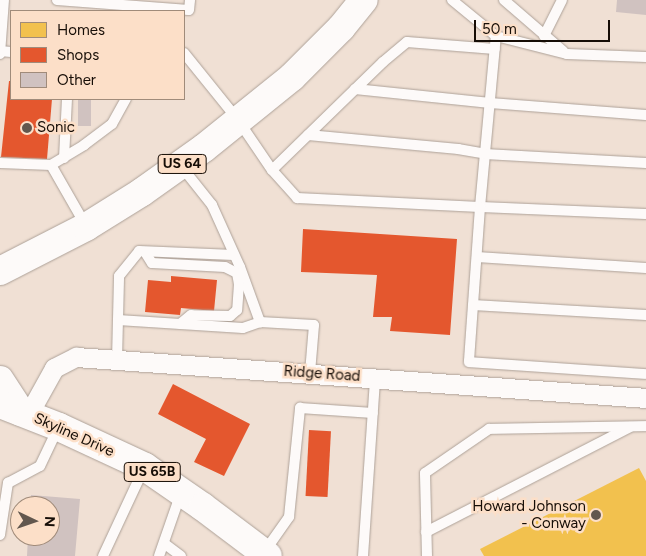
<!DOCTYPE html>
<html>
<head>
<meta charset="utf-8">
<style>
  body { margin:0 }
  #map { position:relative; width:646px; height:556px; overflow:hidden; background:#f0e0d4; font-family:Figtree,sans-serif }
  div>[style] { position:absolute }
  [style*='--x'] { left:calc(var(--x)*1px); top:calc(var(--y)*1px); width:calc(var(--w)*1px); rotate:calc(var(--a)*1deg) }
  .homes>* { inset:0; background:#f2c14e }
  .shops>* { inset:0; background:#e4572e; transform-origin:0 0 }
  .building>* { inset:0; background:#d0c2c0; transform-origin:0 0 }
  .roads { filter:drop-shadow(0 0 1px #ada198) drop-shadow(0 0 1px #ada198) }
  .service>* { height:10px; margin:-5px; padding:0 5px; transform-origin:5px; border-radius:5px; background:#fdfaf9 }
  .minor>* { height:19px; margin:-9.5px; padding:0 9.5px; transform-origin:9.5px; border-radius:9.5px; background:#fdfaf9 }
  .primary>* { height:28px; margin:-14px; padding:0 14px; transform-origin:14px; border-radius:14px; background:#fdfaf9 }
  .dots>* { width:14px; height:14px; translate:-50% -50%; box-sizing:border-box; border:2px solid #fcdfc8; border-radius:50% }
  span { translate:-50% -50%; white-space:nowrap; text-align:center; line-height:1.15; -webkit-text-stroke:5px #fcdfc8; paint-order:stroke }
  .shield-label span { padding:1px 4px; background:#fcdfc8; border:1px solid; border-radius:4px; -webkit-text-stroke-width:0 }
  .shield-label { font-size:14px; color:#160d06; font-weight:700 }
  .poi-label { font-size:15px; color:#160d06 }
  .left { translate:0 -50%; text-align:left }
  .right { translate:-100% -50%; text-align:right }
  .street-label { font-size:15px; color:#160d06 }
  .legend { position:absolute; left:10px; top:10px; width:175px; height:90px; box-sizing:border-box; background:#fcdfc8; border:1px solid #a08b7a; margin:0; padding:6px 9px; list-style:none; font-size:15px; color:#160d06 }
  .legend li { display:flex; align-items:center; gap:10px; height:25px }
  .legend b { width:25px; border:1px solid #a08b7a }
  .north { position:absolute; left:10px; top:496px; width:50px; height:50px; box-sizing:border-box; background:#fcdfc8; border:1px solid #a08b7a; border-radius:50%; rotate:93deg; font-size:14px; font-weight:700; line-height:20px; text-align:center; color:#160d06 }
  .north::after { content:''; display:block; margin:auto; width:18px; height:22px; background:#62574e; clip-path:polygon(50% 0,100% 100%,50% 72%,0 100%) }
  .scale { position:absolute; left:474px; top:20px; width:136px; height:22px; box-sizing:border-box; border:2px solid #160d06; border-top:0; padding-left:6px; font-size:15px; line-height:18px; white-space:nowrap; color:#160d06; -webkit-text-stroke:4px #fcdfc8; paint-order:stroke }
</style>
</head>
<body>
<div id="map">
  <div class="homes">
    <div style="clip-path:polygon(639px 468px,646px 481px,646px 556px,484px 556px,480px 549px)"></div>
  </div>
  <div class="shops">
    <div style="clip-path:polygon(9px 81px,11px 81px,11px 99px,52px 99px,47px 159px,1px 157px)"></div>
    <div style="left:78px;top:99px;width:13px;height:27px"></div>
    <div style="clip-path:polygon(303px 229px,457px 239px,450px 335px,390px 331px,392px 317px,373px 317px,377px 275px,301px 272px)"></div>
    <div style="clip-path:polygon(171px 276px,217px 280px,214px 311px,181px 308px,180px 315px,145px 312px,148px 280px,171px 282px)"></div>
    <div style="clip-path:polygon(173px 384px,250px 424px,224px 476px,194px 462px,206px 439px,158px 414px)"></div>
    <div style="left:309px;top:430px;width:22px;height:66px;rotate:3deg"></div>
  </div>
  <div class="building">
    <div style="clip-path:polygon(617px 0,646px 0,646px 15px,616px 12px)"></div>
    <div style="left:78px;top:99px;width:13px;height:27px"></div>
    <div style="clip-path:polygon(31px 495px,80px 499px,75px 556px,27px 556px,28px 536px,50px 536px,50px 506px,31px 506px)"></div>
  </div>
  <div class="roads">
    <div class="service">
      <div style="--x:57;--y:0;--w:132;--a:4.3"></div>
      <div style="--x:189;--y:10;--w:10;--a:-84"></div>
      <div style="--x:452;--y:0;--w:57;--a:39.3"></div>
      <div style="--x:496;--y:36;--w:73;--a:14.2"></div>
      <div style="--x:567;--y:54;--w:79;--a:2.2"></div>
      <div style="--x:504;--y:0;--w:78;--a:40.8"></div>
      <div style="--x:544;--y:36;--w:40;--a:-63.4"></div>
      <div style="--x:0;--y:51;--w:11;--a:5"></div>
      <div style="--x:184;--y:53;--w:86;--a:51.1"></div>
      <div style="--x:238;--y:120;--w:60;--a:55.8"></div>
      <div style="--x:272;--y:170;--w:38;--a:48"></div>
      <div style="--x:297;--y:198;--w:183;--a:2.8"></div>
      <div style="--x:480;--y:207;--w:172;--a:-84.7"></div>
      <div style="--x:0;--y:54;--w:54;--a:-85.8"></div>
      <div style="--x:355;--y:89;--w:136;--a:5.9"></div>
      <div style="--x:490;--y:103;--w:156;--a:4.4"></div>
      <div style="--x:308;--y:135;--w:151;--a:5.3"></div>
      <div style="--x:458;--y:149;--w:27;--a:10"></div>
      <div style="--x:485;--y:154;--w:161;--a:3.2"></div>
      <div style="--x:64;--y:158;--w:59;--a:-87.1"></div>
      <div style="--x:0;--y:163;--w:51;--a:2.2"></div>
      <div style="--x:181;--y:166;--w:50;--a:51.5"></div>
      <div style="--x:212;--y:205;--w:68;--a:65.7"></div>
      <div style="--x:240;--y:267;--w:59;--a:70"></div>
      <div style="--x:272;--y:170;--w:155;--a:-44.2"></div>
      <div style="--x:383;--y:62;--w:31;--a:-40"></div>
      <div style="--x:407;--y:42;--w:88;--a:4.5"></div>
      <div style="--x:646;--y:214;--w:166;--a:-177.6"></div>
      <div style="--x:480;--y:207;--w:155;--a:94.1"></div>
      <div style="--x:469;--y:362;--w:177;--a:3.9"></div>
      <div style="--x:86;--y:226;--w:70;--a:-119.8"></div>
      <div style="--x:51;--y:165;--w:39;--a:-31"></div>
      <div style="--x:84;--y:145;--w:35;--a:-37"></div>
      <div style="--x:112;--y:124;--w:29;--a:-61"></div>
      <div style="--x:145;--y:252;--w:13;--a:58"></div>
      <div style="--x:152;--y:263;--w:73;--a:3.1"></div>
      <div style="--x:225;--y:267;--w:13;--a:27"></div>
      <div style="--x:237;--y:273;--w:11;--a:80"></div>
      <div style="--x:239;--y:284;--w:26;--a:94"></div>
      <div style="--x:237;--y:310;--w:9;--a:139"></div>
      <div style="--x:230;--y:316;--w:39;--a:-179"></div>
      <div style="--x:191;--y:315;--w:14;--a:141"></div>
      <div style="--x:477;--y:257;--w:169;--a:3.7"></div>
      <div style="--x:473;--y:305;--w:173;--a:3.3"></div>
      <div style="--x:118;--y:320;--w:125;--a:3.7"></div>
      <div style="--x:243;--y:328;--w:18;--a:-19"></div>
      <div style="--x:260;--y:322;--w:54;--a:3.2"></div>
      <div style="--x:314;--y:325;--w:48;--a:94.8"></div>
      <div style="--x:117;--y:360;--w:84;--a:-88.6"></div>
      <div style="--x:119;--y:276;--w:32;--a:-51"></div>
      <div style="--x:139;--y:251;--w:95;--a:2.4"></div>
      <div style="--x:426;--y:532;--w:229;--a:-27.2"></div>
      <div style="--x:0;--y:535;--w:53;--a:-81.3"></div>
      <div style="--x:8;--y:483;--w:36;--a:-28"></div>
      <div style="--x:40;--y:466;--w:42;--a:-64.7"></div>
      <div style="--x:165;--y:544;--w:20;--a:37"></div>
      <div style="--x:265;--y:551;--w:42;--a:-54.8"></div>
      <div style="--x:289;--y:517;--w:110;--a:-84.2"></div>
      <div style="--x:300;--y:408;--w:73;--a:3.9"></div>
      <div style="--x:103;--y:556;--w:97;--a:-65"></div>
      <div style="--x:159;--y:556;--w:67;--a:-70.8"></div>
      <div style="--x:363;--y:556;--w:178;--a:-86.1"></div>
      <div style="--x:427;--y:556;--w:83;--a:-91.4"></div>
      <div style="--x:425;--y:473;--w:78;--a:-34.5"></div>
      <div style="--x:489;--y:429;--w:157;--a:-1.1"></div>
    </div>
    <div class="minor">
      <div style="--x:28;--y:415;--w:54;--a:-61"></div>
      <div style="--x:54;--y:368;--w:25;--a:-27"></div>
      <div style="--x:76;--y:357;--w:571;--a:4.11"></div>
    </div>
    <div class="primary">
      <div style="--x:0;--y:271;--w:97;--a:-27.1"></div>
      <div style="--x:86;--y:227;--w:66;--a:-32"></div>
      <div style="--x:142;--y:192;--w:76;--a:-35.4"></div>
      <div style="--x:204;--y:148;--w:113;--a:-38.9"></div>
      <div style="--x:292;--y:77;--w:69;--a:-45"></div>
      <div style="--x:341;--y:28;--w:36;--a:-51"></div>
      <div style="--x:0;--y:380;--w:38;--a:57"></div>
      <div style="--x:0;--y:404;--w:63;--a:21.3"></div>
      <div style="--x:59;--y:427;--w:95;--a:24.9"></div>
      <div style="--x:145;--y:467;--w:70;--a:34.6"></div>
      <div style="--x:203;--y:507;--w:81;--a:37"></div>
    </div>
  </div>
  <div class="dots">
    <div style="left:27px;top:128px;background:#62574e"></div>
    <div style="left:596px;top:515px;background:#62574e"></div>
  </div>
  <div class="shield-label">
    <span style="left:182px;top:164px">US 64</span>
    <span style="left:152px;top:472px">US 65B</span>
  </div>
  <div class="poi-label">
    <span class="left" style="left:37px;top:128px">Sonic</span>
    <span class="right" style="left:586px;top:515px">Howard Johnson<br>- Conway</span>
  </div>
  <div class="street-label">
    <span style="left:322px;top:374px;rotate:4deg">Ridge Road</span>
    <span style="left:74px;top:435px;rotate:24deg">Skyline Drive</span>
  </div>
  <ul class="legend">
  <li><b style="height:14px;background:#f2c14e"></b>Homes</li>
  <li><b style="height:14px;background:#e4572e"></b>Shops</li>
  <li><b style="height:14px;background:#d0c2c0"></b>Other</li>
  </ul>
  <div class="north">N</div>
  <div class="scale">50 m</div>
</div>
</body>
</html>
